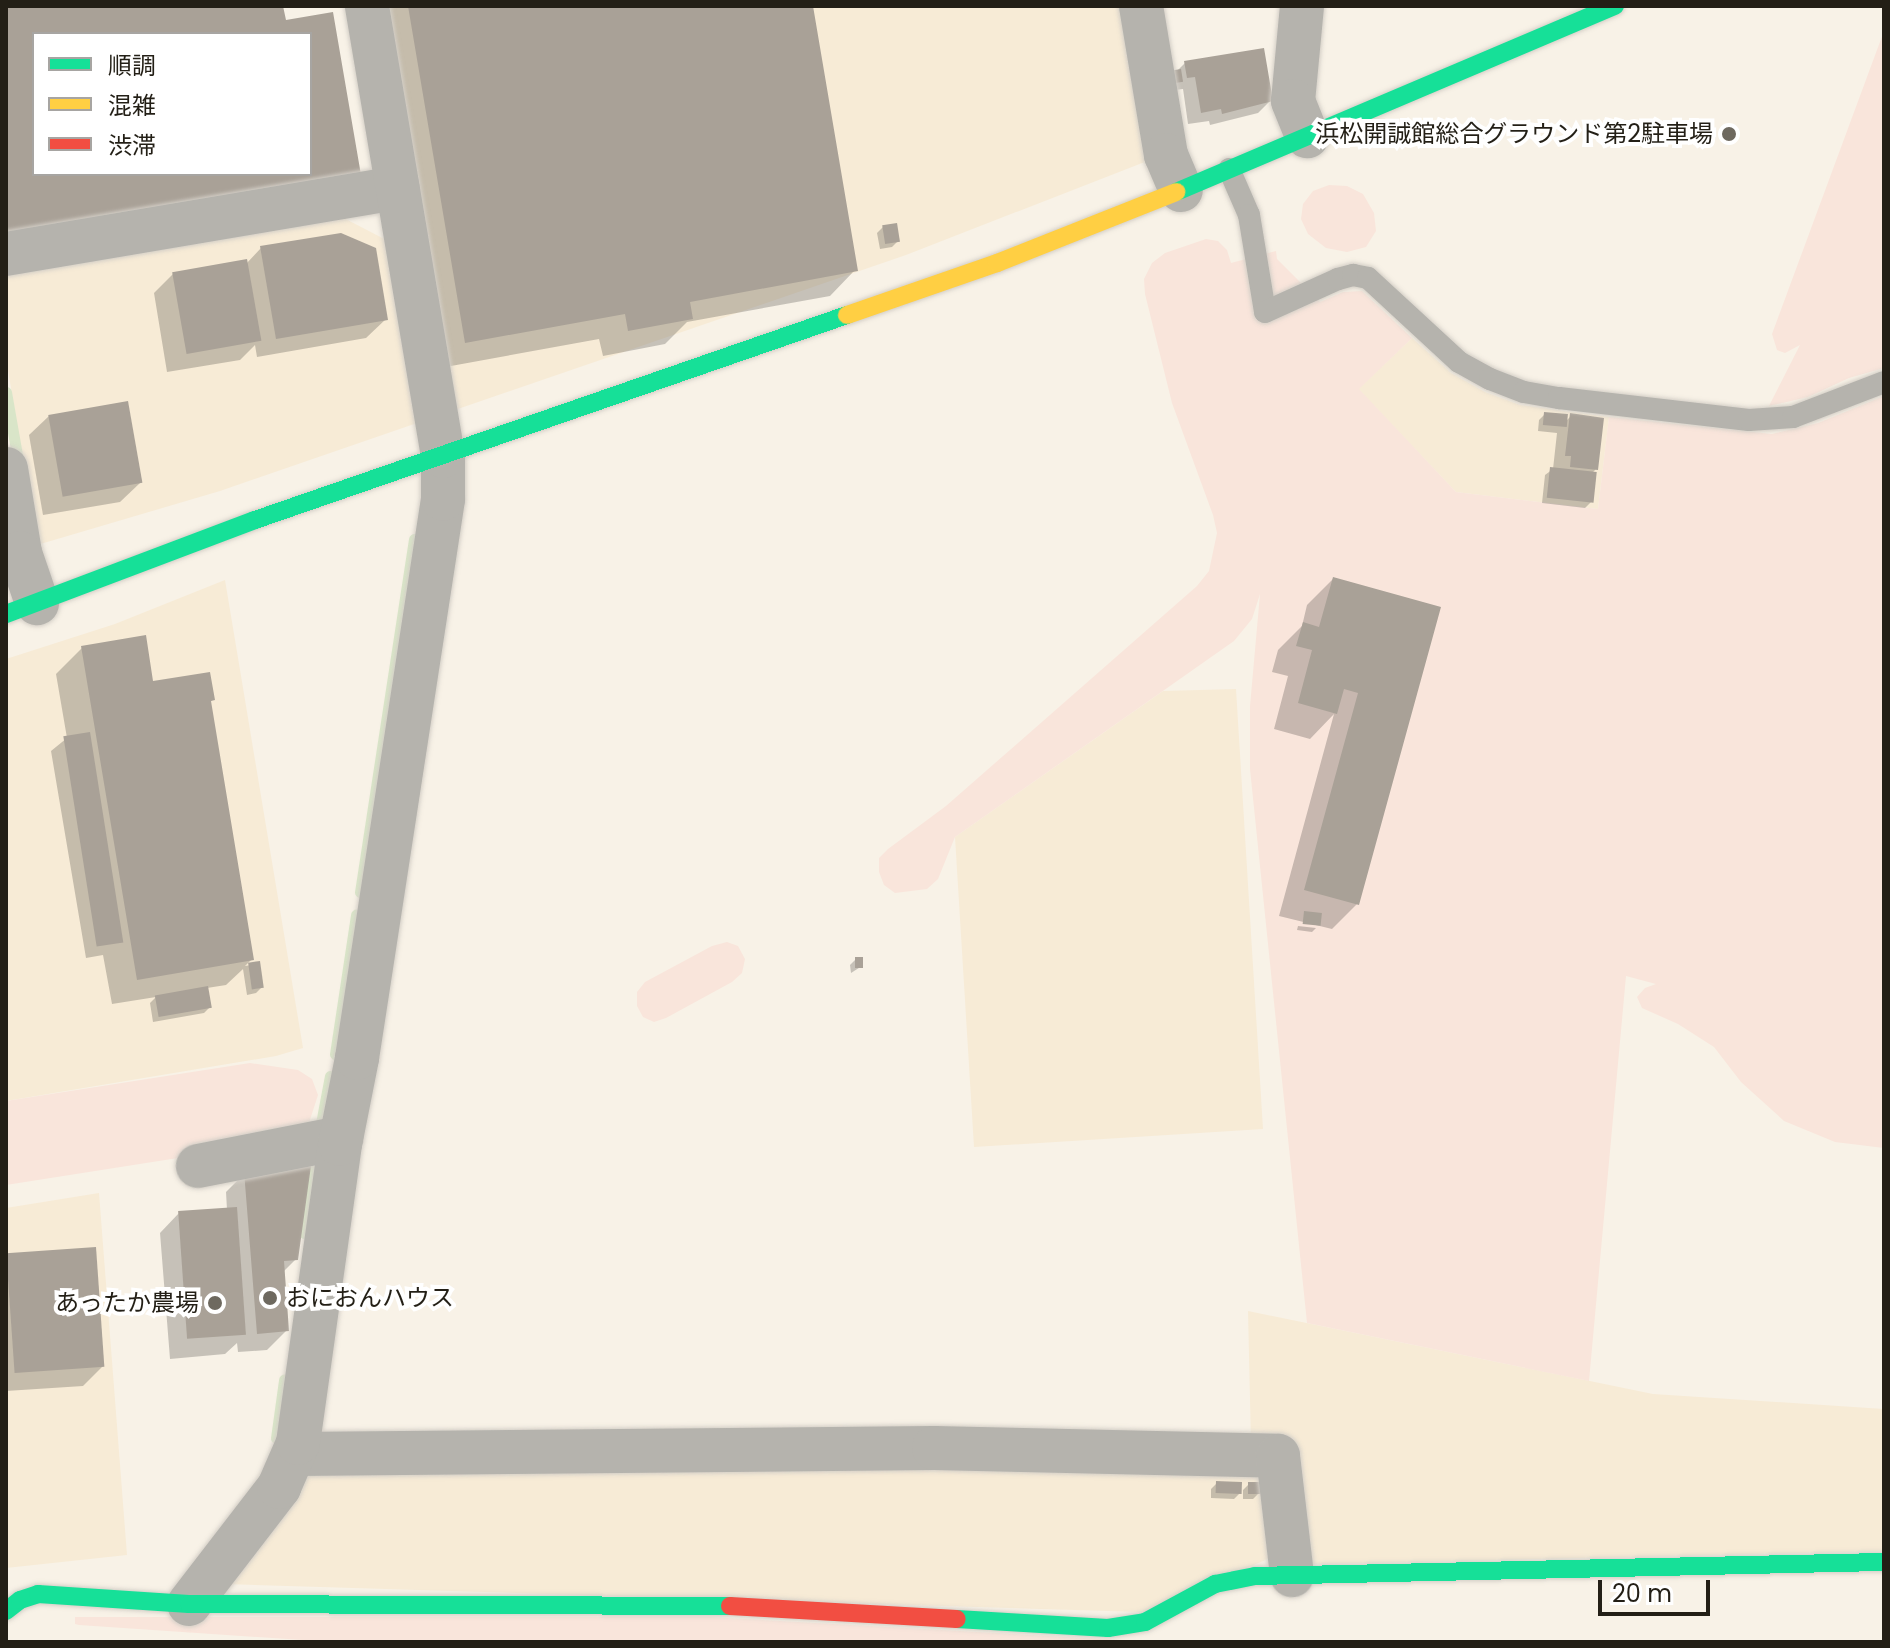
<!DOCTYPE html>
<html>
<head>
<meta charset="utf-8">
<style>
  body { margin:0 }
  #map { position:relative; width:1890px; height:1648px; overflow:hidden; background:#f8f2e7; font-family:Poppins,"Noto Sans JP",sans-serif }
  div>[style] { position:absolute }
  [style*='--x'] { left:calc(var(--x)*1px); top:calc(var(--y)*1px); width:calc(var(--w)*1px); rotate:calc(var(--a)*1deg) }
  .built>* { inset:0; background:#f7ebd6 }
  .green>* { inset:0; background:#f9e5db }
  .shadow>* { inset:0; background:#0003 }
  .stream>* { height:11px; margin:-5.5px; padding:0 5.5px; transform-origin:5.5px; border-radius:5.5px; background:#d9e5c8 }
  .building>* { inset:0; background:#a9a197; transform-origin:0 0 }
  .roads { filter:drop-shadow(0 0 2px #d4cfc7) drop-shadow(0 0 2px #d4cfc7) }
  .lane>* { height:22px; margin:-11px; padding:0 11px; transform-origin:11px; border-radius:11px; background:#b5b3ad }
  .street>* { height:44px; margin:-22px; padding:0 22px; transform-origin:22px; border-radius:22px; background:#b5b3ad }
  .fast>* { height:18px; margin:-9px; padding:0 9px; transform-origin:9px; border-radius:9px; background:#16e098 }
  .slow>* { height:18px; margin:-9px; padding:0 9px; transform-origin:9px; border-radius:9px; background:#ffcf43 }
  .jam>* { height:18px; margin:-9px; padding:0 9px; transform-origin:9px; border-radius:9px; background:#f24e42 }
  .dots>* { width:22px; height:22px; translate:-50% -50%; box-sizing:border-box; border:4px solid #fff; border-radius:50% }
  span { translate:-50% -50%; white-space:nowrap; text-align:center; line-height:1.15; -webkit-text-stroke:8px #fff; paint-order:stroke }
  .poi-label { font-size:24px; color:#231f16 }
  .right { translate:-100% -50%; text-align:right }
  .left { translate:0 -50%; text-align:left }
  .frame { position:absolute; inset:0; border:8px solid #231f16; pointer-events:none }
  .legend { position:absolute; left:32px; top:32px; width:280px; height:144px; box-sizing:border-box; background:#fff; border:2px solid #a7a5a2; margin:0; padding:10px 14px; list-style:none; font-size:24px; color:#231f16 }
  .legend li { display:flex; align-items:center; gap:16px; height:40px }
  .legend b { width:40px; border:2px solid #a7a5a2 }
  .scale { position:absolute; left:1598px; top:1580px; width:112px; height:36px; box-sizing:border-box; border:4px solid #231f16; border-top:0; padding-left:10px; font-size:24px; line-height:28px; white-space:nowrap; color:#231f16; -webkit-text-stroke:6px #fff; paint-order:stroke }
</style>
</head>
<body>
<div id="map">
  <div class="built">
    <div style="clip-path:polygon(384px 6px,1130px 6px,1155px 158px,906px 255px,452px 411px)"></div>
    <div style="clip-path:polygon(338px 215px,390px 242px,420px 422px,220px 491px,37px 545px,6px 358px,6px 270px)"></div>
    <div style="clip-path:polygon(1412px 338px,1451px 373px,1485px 392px,1520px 405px,1609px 417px,1598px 509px,1456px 492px,1358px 389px)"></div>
    <div style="clip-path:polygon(225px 580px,303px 1048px,276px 1056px,6px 1101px,6px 659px,115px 624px)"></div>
    <div style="clip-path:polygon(1236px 689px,1263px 1129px,974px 1147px,955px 837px,1163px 691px)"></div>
    <div style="clip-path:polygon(99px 1193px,127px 1555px,6px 1568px,6px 1208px)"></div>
    <div style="clip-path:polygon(1248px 1311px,1653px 1394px,1884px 1409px,1884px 1551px,1313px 1564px,1251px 1444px)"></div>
    <div style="clip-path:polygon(317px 1465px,1257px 1467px,1275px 1556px,1142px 1612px,225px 1584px)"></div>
  </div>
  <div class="green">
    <div style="clip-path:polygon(1884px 31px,1884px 368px,1849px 378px,1808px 397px,1769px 406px,1800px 345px,1785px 353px,1777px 350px,1772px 334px)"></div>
    <div style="clip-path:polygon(1329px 185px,1347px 186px,1363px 194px,1374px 213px,1376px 231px,1366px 247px,1347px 252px,1326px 248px,1308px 234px,1301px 219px,1303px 204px,1313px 191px)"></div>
    <div style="clip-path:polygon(1206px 239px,1218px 241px,1227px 250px,1231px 263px,1276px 251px,1277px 259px,1320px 302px,1343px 292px,1362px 291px,1412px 338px,1359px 389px,1456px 492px,1598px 509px,1609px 417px,1772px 434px,1818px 423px,1884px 396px,1884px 1148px,1835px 1142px,1784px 1121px,1741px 1082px,1714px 1047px,1678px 1024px,1642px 1008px,1637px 997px,1645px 988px,1656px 984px,1626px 976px,1589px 1381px,1307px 1323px,1250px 769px,1250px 706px,1260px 594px,1252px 619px,1234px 641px,955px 837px,938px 879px,927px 889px,895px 893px,884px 885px,879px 872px,879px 858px,888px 849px,946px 806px,1197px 586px,1209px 571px,1217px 533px,1213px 515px,1172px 403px,1145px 294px,1144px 279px,1152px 263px,1165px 253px)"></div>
    <div style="clip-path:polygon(727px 942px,738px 946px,745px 959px,742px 973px,732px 982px,666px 1018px,654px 1022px,643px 1017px,637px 1006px,637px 992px,645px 982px,712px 946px)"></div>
    <div style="clip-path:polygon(250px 1063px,298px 1070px,312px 1079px,318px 1095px,307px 1129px,197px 1155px,6px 1185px,6px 1101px)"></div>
    <div style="clip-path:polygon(75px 1617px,709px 1617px,1156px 1642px,332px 1642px,79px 1625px,75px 1624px)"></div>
  </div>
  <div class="shadow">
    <div style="clip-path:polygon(379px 6px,811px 6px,855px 270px,830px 296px,687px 322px,665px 344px,603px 356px,599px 339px,440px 368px)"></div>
    <div style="clip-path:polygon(1185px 63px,1271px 100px,1258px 113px,1210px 125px,1209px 121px,1188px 124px,1183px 89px,1174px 90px,1177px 71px)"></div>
    <div style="clip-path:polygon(883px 227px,898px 241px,892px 247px,880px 249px,877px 233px)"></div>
    <div style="clip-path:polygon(261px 248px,386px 319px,366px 338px,257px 357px,255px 345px,240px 360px,167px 372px,154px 293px,173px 274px,246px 264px)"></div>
    <div style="clip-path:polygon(1545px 414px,1565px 422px,1571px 416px,1596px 469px,1591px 474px,1591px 502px,1585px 508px,1542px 503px,1545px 475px,1553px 469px,1557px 433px,1538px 431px,1539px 420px)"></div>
    <div style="clip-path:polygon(49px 416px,140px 483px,120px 502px,43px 515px,29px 435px)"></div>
    <div style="clip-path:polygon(1333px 579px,1439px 608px,1358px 903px,1332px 929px,1279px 916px,1334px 714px,1310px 739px,1274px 729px,1288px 676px,1272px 672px,1278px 650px,1302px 626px,1307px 605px)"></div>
    <div style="clip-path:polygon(82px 648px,152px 684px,213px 699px,209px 703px,252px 959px,245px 966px,258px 964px,262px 987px,256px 993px,247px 995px,243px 969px,226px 985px,207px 988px,210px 1007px,204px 1013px,153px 1022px,150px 1003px,156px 997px,112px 1004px,103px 955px,86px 958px,51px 751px,67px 738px,56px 674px)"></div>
    <div style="clip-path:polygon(1298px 926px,1316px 928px,1312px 932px,1297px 930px)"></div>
    <div style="clip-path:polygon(856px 959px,862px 966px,851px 973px,850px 965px)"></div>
    <div style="clip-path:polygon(245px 1173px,296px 1259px,283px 1272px,287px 1330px,267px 1350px,238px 1352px,237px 1343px,225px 1354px,170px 1359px,160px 1233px,179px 1213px,227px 1210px,226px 1192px)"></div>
    <div style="clip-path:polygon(6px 1256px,103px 1366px,83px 1386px,6px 1391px)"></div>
    <div style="clip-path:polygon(1217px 1483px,1240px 1493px,1249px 1484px,1259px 1493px,1253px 1499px,1243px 1499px,1243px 1490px,1234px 1499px,1211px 1498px,1211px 1489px)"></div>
  </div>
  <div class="stream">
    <div style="--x:6;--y:392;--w:70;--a:80.1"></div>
    <div style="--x:360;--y:892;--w:357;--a:-81.3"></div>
    <div style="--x:335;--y:1054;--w:141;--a:-81.4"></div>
    <div style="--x:319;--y:1134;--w:59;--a:-79.3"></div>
    <div style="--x:304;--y:1233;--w:82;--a:-81.6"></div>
    <div style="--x:276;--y:1438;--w:59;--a:-82.1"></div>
  </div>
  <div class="building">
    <div style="clip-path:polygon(evenodd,6px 6px,283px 6px,286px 20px,333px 12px,361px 175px,6px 234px,6px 6px,34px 34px,310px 34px,310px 174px,34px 174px,34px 34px)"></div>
    <div style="clip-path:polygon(408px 6px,813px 6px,858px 271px,690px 302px,693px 319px,628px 331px,625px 314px,465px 343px)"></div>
    <div style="clip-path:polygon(1264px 48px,1273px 101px,1222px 114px,1221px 109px,1201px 113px,1195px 77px,1187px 78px,1184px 61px)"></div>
    <div style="left:1181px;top:69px;width:13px;height:17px;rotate:81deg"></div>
    <div style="left:897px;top:223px;width:19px;height:15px;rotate:81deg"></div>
    <div style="clip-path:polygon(341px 233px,376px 248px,388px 320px,276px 339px,260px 246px)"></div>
    <div style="left:247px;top:259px;width:83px;height:76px;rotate:80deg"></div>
    <div style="left:128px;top:401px;width:83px;height:81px;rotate:80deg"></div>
    <div style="left:1544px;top:412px;width:24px;height:13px;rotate:5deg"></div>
    <div style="clip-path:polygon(1570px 413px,1604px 418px,1598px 470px,1570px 467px,1571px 456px,1565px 456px)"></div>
    <div style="left:1550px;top:467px;width:47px;height:31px;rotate:6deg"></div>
    <div style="clip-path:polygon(1333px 577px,1441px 607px,1359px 905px,1304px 890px,1358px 693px,1344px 689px,1337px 714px,1298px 703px,1312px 650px,1296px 646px,1303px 622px,1319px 627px)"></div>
    <div style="clip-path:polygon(146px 635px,153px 681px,210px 672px,215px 700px,211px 701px,254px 960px,137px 980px,81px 646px)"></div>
    <div style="left:90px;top:732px;width:213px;height:27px;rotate:81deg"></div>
    <div style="left:1304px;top:911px;width:18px;height:13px;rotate:6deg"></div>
    <div style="left:855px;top:957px;width:8px;height:11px"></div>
    <div style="left:260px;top:961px;width:27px;height:12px;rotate:82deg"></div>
    <div style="left:208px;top:986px;width:22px;height:54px;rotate:80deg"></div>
    <div style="clip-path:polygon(311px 1166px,298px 1260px,284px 1261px,289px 1331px,257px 1334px,244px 1171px)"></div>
    <div style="left:237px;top:1207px;width:128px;height:59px;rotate:86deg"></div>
    <div style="left:96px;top:1247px;width:120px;height:90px;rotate:86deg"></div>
    <div style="left:1216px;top:1481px;width:26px;height:12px;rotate:2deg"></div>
    <div style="left:1248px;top:1482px;width:13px;height:12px"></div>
  </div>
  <div class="roads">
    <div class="lane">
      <div style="--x:1229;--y:169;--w:50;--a:66.5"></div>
      <div style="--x:1249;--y:215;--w:98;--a:80.6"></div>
      <div style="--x:1265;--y:312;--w:80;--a:-24.3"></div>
      <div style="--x:1338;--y:279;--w:16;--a:-15"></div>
      <div style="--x:1353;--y:275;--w:15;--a:11"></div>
      <div style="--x:1368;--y:278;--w:124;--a:42.7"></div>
      <div style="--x:1459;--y:362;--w:35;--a:29"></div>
      <div style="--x:1490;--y:379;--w:36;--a:21"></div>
      <div style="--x:1524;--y:392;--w:36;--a:10"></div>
      <div style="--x:1559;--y:398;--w:191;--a:6.6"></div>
      <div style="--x:1749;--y:420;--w:44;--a:-3.9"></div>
      <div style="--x:1793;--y:417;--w:97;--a:-21"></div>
    </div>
    <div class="street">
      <div style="--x:1141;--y:6;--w:151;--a:80.5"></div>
      <div style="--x:1166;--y:155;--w:38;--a:67"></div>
      <div style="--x:1302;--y:6;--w:95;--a:95.4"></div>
      <div style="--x:1293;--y:101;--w:38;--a:68"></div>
      <div style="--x:6;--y:254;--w:397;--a:-9.6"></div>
      <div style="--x:6;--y:469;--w:85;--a:80.5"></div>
      <div style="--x:20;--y:553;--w:53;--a:71.2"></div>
      <div style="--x:198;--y:1166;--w:146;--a:-11.1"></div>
      <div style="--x:294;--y:1454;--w:640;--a:-0.54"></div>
      <div style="--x:934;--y:1448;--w:344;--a:1.3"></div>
      <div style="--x:1278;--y:1456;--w:120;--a:83.3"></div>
      <div style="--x:189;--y:1604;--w:148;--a:-52.4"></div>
      <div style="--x:279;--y:1487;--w:48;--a:-66.6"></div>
      <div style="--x:298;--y:1443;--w:302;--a:-82"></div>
      <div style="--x:340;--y:1144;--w:88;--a:-78.8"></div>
      <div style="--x:357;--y:1058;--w:566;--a:-81.25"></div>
      <div style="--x:443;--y:499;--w:43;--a:-90"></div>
      <div style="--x:443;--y:456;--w:456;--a:-99.6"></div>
    </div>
    <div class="fast">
      <div style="--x:1176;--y:192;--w:477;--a:-23"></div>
      <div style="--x:6;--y:614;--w:266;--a:-20.7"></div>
      <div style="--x:255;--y:520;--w:626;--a:-19.1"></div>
      <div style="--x:6;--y:1611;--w:18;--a:-38"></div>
      <div style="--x:20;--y:1600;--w:19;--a:-18"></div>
      <div style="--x:38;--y:1594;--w:151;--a:3.8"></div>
      <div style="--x:189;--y:1604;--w:541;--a:0.21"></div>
      <div style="--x:957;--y:1619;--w:151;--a:3.4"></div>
      <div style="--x:1108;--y:1628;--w:37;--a:-9"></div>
      <div style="--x:1145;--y:1622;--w:80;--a:-28.5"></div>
      <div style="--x:1215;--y:1584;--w:41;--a:-11.3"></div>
      <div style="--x:1255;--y:1576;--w:629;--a:-1.28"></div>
    </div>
    <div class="slow">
      <div style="--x:847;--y:315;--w:159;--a:-19.1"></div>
      <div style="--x:997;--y:263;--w:193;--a:-21.6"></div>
    </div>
    <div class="jam">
      <div style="--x:730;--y:1606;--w:227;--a:3.3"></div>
    </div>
  </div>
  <div class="dots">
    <div style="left:1729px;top:134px;background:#6e695f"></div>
    <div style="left:270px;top:1298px;background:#6e695f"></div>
    <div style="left:215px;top:1303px;background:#6e695f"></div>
  </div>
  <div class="poi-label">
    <span class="right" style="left:1713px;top:134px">浜松開誠館総合グラウンド第2駐車場</span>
    <span class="left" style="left:286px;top:1298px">おにおんハウス</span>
    <span class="right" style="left:199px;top:1303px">あったか農場</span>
  </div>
  <div class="frame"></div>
  <ul class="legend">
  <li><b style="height:10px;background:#16e098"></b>順調</li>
  <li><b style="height:10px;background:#ffcf43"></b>混雑</li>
  <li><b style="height:10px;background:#f24e42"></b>渋滞</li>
  </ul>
  <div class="scale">20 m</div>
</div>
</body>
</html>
